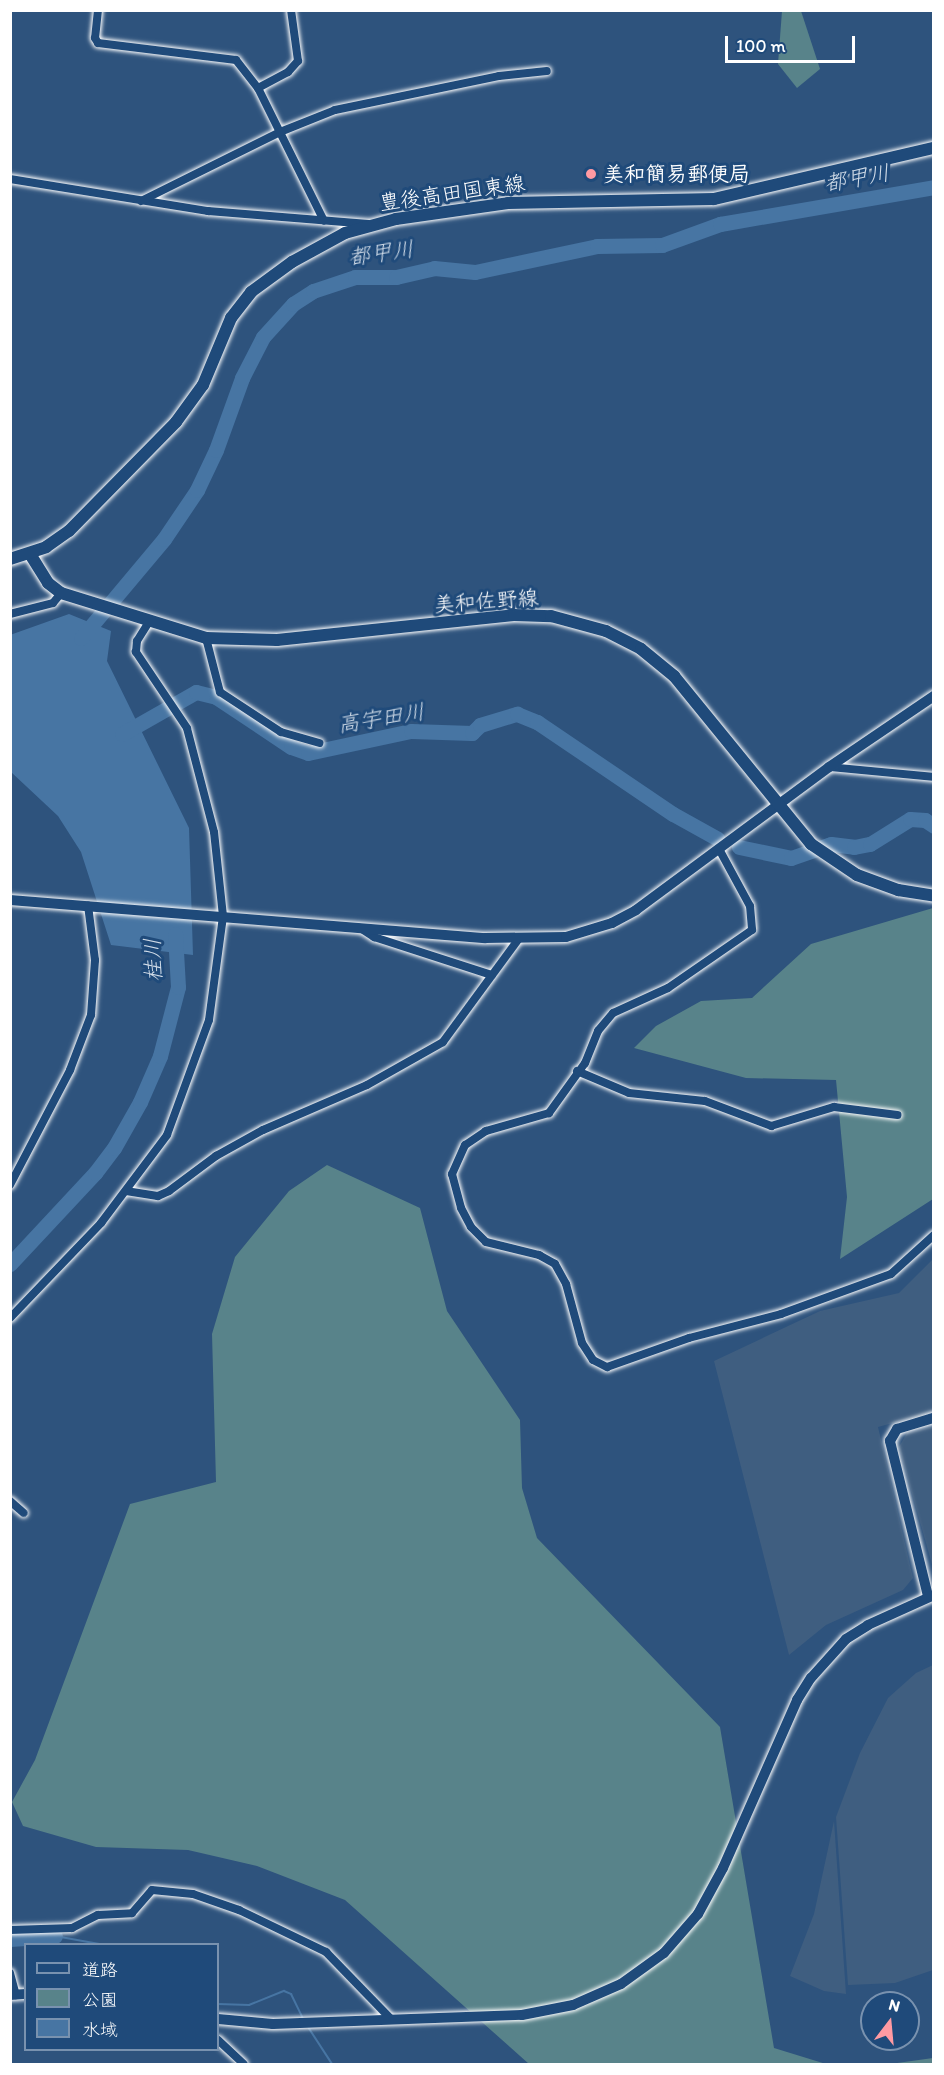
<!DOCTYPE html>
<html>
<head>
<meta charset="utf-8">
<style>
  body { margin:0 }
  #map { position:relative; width:944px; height:2075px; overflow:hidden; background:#2e537d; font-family:Itim,"Klee One",sans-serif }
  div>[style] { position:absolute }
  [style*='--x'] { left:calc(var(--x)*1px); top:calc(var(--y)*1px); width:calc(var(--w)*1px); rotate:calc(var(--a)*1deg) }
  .built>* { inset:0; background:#3f5e80 }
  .green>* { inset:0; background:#58838a }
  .water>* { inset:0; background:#4775a3 }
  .stream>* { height:2px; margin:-1px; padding:0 1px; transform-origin:1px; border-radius:1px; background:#4775a3 }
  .river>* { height:15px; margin:-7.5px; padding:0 7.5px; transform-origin:7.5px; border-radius:7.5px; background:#4775a3 }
  .roads { filter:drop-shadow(0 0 2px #fff) drop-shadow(0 0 2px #fff) }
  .minor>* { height:8px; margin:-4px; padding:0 4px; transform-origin:4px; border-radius:4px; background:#1f4a7a }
  .tertiary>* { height:10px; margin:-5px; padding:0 5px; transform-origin:5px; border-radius:5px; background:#1f4a7a }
  .secondary>* { height:12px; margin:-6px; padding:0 6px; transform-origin:6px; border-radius:6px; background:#1f4a7a }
  .primary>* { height:12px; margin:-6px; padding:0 6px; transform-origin:6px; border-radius:6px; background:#1f4a7a }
  .dots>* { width:16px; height:16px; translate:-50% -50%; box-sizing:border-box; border:3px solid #1f4a7a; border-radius:50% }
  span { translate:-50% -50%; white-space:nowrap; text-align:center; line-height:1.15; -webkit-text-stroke:6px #1f4a7a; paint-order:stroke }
  .poi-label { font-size:21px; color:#fff; font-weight:700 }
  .left { translate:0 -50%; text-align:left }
  .street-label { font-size:21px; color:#fff }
  .water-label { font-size:22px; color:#d1dce8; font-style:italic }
  .frame { position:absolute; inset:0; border:12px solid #fff; pointer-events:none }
  .legend { position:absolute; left:24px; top:1943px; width:195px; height:108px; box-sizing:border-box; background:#1f4a7a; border:2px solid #7992af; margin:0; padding:8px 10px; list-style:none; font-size:18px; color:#fff }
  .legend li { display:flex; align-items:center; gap:12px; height:30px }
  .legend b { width:30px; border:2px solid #7992af }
  .north { position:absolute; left:860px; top:1991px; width:60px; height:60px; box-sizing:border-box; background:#1f4a7a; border:2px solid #7992af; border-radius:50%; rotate:16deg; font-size:16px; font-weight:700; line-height:24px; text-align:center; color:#fff }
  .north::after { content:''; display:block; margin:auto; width:21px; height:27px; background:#ff9aa2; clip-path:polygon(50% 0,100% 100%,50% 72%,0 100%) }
  .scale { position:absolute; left:725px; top:36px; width:130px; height:27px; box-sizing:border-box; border:3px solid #fff; border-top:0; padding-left:8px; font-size:18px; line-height:21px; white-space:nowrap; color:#fff; -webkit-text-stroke:4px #1f4a7a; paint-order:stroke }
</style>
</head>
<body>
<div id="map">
  <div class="built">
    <div style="clip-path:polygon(933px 1259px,933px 1412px,878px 1427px,913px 1578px,903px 1590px,826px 1625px,789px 1655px,714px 1361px,820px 1311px,899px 1293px)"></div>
    <div style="clip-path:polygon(933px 1427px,934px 1427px,933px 1568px,899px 1447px,907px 1433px)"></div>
    <div style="clip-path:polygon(933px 1665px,933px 1970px,895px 1983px,848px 1985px,836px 1817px,860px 1753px,888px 1698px,916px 1673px)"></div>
    <div style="clip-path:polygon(834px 1821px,846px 1994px,824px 1991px,790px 1976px,814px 1914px)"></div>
  </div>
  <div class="green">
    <div style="clip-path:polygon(782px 11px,801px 11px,820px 69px,797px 88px,778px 64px)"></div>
    <div style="clip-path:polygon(933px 908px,933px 1199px,840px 1259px,847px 1197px,836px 1080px,746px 1078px,634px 1048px,656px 1026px,701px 1001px,752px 998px,811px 944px)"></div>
    <div style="clip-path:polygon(327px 1165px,420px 1208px,447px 1311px,520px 1420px,522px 1488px,537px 1538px,720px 1727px,774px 2048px,826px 2064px,529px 2064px,345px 1900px,257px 1866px,188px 1850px,96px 1847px,23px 1826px,12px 1802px,35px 1760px,130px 1504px,216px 1482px,212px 1334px,235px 1257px,289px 1191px)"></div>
    <div style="clip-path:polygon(933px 2058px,933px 2064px,890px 2064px)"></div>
  </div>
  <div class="water">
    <div style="clip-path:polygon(69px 614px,111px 631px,107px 661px,189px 828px,193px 955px,111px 945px,81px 852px,58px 816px,11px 772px,10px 635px)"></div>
  </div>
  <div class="stream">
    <div style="--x:55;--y:1936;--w:45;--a:10.3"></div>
    <div style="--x:218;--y:2004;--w:31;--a:2"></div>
    <div style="--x:249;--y:2005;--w:38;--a:-22"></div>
    <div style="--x:284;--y:1991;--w:8;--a:23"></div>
    <div style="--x:291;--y:1994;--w:28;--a:64"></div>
    <div style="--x:308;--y:2027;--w:44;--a:57"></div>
  </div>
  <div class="river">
    <div style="--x:81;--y:638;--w:129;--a:-50"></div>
    <div style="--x:164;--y:539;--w:59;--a:-56"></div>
    <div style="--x:197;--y:490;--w:44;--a:-64.6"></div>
    <div style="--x:216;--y:450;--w:77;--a:-70.1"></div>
    <div style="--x:242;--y:378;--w:46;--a:-62.9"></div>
    <div style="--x:263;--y:337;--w:45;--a:-47.7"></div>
    <div style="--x:293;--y:304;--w:24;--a:-33"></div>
    <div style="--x:313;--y:291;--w:44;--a:-18.4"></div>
    <div style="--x:355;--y:277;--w:41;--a:0"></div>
    <div style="--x:396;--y:277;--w:39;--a:-13"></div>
    <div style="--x:434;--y:268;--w:41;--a:5.6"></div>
    <div style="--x:475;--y:272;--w:125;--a:-12"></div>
    <div style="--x:597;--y:246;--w:65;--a:-0.9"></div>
    <div style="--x:662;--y:245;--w:62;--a:-19.9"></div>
    <div style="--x:720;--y:224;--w:217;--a:-9.8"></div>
    <div style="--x:122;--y:734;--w:85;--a:-29.6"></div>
    <div style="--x:196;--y:692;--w:21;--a:14"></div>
    <div style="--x:216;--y:697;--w:90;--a:33.7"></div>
    <div style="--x:291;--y:747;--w:18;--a:19"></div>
    <div style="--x:308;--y:753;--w:105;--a:-12.1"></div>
    <div style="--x:411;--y:731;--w:61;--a:1.9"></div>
    <div style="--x:472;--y:733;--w:11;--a:-45"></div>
    <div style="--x:480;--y:725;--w:39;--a:-17"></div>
    <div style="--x:517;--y:714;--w:22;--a:22"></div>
    <div style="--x:537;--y:722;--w:164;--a:34.1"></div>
    <div style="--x:673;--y:814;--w:51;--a:29.1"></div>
    <div style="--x:739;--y:847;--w:53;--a:11.9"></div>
    <div style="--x:791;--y:858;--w:42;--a:-19.3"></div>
    <div style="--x:831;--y:844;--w:23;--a:7"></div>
    <div style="--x:854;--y:847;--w:16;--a:-11"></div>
    <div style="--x:870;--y:844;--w:47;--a:-32"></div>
    <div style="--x:910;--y:819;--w:15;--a:4"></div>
    <div style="--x:925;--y:820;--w:11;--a:34"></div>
    <div style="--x:10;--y:1264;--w:125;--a:-47"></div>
    <div style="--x:95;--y:1173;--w:31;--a:-53"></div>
    <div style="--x:114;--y:1148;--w:53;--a:-60.5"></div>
    <div style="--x:140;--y:1102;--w:50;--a:-66.5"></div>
    <div style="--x:160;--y:1056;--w:71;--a:-75.4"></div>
    <div style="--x:178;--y:987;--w:53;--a:-93.2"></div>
    <div style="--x:10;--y:1939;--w:45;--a:-3.8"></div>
  </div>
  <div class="roads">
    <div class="minor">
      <div style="--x:98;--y:10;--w:28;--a:96"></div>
      <div style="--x:95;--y:38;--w:6;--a:59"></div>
      <div style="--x:98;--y:43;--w:139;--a:7"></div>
      <div style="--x:236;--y:60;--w:36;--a:52"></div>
      <div style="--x:258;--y:88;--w:148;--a:63.6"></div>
      <div style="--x:258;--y:88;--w:34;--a:-28"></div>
      <div style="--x:288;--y:72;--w:15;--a:-48"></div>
      <div style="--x:298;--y:61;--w:51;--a:-97.8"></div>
      <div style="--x:10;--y:179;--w:201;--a:9.2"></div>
      <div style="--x:208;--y:211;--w:161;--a:4.6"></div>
      <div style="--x:141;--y:201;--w:155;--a:-26.4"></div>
      <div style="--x:280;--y:132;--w:59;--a:-21.8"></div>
      <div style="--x:335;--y:110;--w:167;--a:-11.7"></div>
      <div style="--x:499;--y:76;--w:48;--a:-5.9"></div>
      <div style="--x:10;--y:614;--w:44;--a:-14.3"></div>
      <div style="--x:53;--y:603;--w:13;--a:-51"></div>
      <div style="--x:206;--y:638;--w:56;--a:75.5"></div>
      <div style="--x:220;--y:692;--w:73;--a:33.3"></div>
      <div style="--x:281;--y:732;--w:40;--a:16"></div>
      <div style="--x:829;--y:767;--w:105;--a:5.4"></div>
      <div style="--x:719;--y:849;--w:65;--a:61.5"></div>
      <div style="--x:750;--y:906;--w:24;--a:85"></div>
      <div style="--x:752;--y:930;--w:102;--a:145.4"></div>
      <div style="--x:668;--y:988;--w:60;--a:155.6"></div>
      <div style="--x:613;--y:1013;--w:23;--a:130"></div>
      <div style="--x:598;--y:1031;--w:35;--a:112"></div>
      <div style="--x:585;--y:1063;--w:62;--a:125.8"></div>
      <div style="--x:549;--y:1113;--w:66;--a:164.1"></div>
      <div style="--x:486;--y:1131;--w:25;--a:146"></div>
      <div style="--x:465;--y:1145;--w:32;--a:114"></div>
      <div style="--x:452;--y:1174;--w:35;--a:75"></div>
      <div style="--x:461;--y:1208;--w:21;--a:62"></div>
      <div style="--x:471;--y:1227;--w:21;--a:45"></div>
      <div style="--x:486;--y:1242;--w:55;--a:13.8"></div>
      <div style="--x:539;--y:1255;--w:18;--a:29"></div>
      <div style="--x:555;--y:1264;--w:23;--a:61"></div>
      <div style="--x:566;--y:1284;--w:61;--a:74.8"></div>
      <div style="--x:582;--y:1343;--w:20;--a:57"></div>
      <div style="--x:593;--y:1360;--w:16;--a:27"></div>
      <div style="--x:607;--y:1367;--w:87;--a:-19.5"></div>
      <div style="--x:689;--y:1338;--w:95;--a:-14.6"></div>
      <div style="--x:781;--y:1314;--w:117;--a:-20"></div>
      <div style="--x:891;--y:1274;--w:58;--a:-42.2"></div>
      <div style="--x:360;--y:928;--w:17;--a:33"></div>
      <div style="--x:374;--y:937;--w:124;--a:17.9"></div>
      <div style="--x:577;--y:1071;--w:56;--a:22.9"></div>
      <div style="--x:629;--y:1093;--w:76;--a:6"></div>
      <div style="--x:705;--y:1101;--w:71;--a:20.7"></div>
      <div style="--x:771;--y:1126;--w:66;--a:-16.8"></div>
      <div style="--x:834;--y:1107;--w:64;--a:7.1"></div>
      <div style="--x:10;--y:1185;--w:130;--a:-62.4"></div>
      <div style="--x:70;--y:1070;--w:59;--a:-69.1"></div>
      <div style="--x:91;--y:1015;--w:55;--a:-85.8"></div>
      <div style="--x:95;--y:960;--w:55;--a:-97.3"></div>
      <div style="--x:126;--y:1191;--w:32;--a:9"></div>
      <div style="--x:158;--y:1196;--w:12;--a:-24"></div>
      <div style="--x:169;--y:1191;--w:59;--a:-36.7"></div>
      <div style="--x:216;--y:1156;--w:54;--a:-29"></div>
      <div style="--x:263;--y:1130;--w:113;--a:-23.4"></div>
      <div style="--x:367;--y:1085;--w:87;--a:-29.5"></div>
      <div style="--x:443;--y:1042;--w:127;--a:-53.7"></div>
      <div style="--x:10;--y:1318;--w:132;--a:-46.2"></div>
      <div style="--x:101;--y:1223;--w:110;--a:-53.1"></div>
      <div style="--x:167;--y:1135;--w:122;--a:-69.9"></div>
      <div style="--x:209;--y:1020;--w:105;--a:-82.3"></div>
      <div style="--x:223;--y:916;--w:84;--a:-96.1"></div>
      <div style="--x:214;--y:832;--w:107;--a:-104.6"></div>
      <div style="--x:187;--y:728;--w:92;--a:-123.9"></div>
      <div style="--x:136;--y:652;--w:11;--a:-85"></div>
      <div style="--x:137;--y:641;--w:22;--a:-58"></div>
      <div style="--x:10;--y:1501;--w:18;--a:41"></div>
      <div style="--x:10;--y:1930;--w:62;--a:-1.8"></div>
      <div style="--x:72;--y:1928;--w:29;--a:-27"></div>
      <div style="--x:98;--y:1915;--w:34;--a:-3"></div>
      <div style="--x:132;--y:1913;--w:30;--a:-49"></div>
      <div style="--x:152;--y:1890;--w:41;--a:5.6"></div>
      <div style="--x:193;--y:1894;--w:49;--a:19.2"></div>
      <div style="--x:239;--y:1910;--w:97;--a:25.8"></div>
      <div style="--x:326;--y:1952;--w:93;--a:45.9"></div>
      <div style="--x:10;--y:1973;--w:23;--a:75"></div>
      <div style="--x:218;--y:2040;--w:35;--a:43"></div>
    </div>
    <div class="tertiary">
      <div style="--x:10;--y:900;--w:477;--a:4.6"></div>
      <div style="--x:485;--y:938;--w:81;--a:-0.7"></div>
      <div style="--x:566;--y:937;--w:48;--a:-16.9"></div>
      <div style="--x:612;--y:923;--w:27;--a:-28"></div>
      <div style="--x:636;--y:910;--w:240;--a:-36.5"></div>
      <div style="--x:829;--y:767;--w:127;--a:-34.1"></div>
      <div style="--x:928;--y:1596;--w:160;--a:-103.8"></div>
      <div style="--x:890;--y:1441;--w:14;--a:-60"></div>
      <div style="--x:897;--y:1429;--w:39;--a:-17"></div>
      <div style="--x:10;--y:1995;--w:16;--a:-4"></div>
      <div style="--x:218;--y:2019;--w:55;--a:5.2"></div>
      <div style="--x:273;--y:2024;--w:249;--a:-2.1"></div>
      <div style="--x:522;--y:2015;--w:52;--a:-11.1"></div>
      <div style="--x:573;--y:2005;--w:52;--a:-23.6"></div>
      <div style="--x:621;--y:1984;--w:53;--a:-35.8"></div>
      <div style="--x:664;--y:1953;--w:52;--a:-48.9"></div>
      <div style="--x:698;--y:1914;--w:52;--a:-61.5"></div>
      <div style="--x:723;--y:1868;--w:184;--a:-66.2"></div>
      <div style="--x:797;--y:1700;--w:26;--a:-58"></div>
      <div style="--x:811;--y:1678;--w:52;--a:-48.1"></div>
      <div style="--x:846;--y:1639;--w:26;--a:-32"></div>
      <div style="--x:868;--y:1625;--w:72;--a:-24.4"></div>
    </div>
    <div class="secondary">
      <div style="--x:30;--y:554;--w:34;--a:58"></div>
      <div style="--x:48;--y:583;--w:16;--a:38"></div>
      <div style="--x:61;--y:593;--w:152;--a:17.2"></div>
      <div style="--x:206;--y:638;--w:71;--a:1.6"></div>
      <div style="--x:277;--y:640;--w:238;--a:-6"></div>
      <div style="--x:514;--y:615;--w:37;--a:2"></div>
      <div style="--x:551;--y:616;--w:57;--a:15.3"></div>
      <div style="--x:606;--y:631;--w:39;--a:27"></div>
      <div style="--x:641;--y:649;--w:43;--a:39.3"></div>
      <div style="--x:674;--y:676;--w:217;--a:50.8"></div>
      <div style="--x:811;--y:844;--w:55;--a:34"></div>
      <div style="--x:857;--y:875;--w:44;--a:20.1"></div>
      <div style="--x:898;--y:890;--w:36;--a:9"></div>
    </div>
    <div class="primary">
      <div style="--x:10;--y:559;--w:38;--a:-18"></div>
      <div style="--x:46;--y:547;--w:28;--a:-35"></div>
      <div style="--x:69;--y:531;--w:153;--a:-45.5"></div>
      <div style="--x:176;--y:422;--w:46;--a:-53.9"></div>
      <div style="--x:203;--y:385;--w:73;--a:-67.3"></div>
      <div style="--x:231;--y:318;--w:33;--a:-52"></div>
      <div style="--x:251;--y:292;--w:51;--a:-36.2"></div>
      <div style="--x:292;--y:262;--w:60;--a:-28.7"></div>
      <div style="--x:345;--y:233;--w:53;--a:-15.4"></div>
      <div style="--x:396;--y:219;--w:113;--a:-8.1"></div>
      <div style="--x:508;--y:203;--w:206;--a:-1.1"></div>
      <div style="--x:714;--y:199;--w:226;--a:-13.1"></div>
    </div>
  </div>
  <div class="dots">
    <div style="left:591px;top:174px;background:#ff9aa2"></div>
  </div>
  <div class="poi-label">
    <span class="left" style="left:603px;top:174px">美和簡易郵便局</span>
  </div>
  <div class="street-label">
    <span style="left:452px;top:193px;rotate:-8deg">豊後高田国東線</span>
    <span style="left:486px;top:601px;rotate:-4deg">美和佐野線</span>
  </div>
  <div class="water-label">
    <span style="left:857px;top:178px;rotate:-10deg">都甲川</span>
    <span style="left:381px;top:253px;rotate:-8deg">都甲川</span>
    <span style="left:381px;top:718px;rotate:-9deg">高宇田川</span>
    <span style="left:153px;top:960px;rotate:-92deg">桂川</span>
  </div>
  <div class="frame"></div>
  <ul class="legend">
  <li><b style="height:8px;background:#1f4a7a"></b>道路</li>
  <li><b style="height:16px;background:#58838a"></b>公園</li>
  <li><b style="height:16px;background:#4775a3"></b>水域</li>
  </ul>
  <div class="north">N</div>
  <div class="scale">100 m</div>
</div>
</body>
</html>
